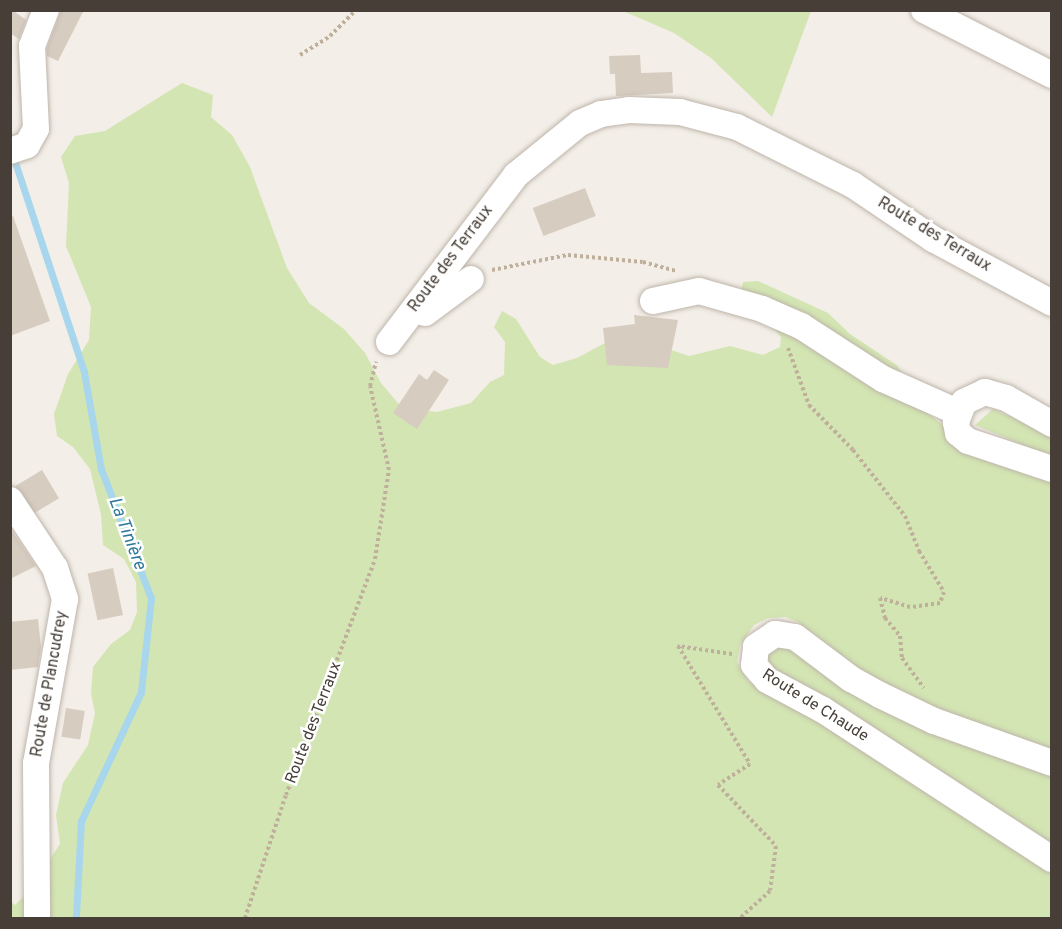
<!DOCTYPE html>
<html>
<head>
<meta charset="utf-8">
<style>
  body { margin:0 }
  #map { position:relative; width:1062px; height:929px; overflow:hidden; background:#f3eee8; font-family:Overpass,sans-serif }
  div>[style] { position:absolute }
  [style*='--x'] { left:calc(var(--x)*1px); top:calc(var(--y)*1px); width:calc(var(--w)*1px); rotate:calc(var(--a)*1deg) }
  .green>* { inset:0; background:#d3e5b2 }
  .stream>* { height:7px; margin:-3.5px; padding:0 3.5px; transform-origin:3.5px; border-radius:3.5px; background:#a7d6ed }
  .building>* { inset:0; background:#d7ccc0; transform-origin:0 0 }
  .path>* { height:4px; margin-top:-2px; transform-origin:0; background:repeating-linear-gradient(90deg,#bfb09c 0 3px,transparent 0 6px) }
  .roads { filter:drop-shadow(0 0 2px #beb5aa) drop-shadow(0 0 2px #beb5aa) }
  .minor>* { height:26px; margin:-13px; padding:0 13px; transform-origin:13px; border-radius:13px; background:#fff }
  span { translate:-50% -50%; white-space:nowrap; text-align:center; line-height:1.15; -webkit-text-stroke:5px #fff; paint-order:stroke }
  .street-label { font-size:16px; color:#463e37 }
  .water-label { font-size:18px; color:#31799c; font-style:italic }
  .frame { position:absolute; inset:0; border:12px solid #463e37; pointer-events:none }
</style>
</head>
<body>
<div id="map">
  <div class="green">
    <div style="clip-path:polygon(623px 11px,811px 11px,772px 117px,711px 58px,674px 33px)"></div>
    <div style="clip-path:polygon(182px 83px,213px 95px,211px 117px,232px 135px,250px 167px,287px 268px,309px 303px,344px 329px,365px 353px,381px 383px,402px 408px,437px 412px,471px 403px,490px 382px,504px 375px,505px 342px,494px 327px,502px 311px,516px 319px,540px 357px,553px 365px,577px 358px,605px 343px,656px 345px,689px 356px,730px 346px,763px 355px,780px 347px,781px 337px,741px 291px,743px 282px,758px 281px,828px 313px,850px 334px,898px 366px,918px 406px,943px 425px,945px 433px,1051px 476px,1051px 754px,894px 693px,817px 641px,798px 622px,785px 617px,768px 618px,754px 625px,740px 645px,737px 662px,748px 681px,801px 708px,1051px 867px,1051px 918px,11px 918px,10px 901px,15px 905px,28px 892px,60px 844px,56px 815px,63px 783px,88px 745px,95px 713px,91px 694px,93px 667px,111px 644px,130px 630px,137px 612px,136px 582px,124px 559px,103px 545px,101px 514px,90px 469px,73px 447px,57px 436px,54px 414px,68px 374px,89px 340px,91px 307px,66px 246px,69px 183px,61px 157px,75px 136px,105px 131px)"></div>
    <div style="clip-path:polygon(993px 409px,1051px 435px,1051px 457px,975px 425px)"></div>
    <div style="clip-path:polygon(776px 647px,787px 648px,1051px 771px,1051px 849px,771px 670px,765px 656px)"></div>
  </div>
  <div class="stream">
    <div style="--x:13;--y:156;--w:227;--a:71.8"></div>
    <div style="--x:84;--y:372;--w:98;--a:80.1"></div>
    <div style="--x:101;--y:469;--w:138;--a:68.8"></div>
    <div style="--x:151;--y:598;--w:95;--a:96.1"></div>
    <div style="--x:141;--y:692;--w:142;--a:114.9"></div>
    <div style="--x:81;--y:821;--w:97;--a:93"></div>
  </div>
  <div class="building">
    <div style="clip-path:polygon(12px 10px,26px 20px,19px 39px,10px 33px)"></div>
    <div style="clip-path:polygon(61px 10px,84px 10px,58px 61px,47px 56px,47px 48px)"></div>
    <div style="clip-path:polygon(640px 55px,641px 73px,672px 72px,673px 93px,616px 96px,615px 74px,610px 74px,609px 56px)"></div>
    <div style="left:585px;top:188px;width:30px;height:56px;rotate:69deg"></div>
    <div style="clip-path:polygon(13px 216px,50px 321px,10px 336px,10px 217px)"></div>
    <div style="clip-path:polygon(634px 315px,678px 320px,668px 368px,607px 365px,603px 328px,635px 324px)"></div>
    <div style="clip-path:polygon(434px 370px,449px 380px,417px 429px,393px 413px,419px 374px,427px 380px)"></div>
    <div style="left:42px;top:470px;width:33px;height:31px;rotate:59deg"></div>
    <div style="clip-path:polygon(10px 528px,36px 566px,10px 579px)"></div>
    <div style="left:113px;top:568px;width:48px;height:26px;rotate:78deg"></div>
    <div style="clip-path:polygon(38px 619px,41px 647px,38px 667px,10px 670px,10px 622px)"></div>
    <div style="left:66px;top:708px;width:19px;height:29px;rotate:9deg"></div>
  </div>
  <div class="path">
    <div style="--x:300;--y:55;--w:36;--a:-32"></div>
    <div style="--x:330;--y:36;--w:37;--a:-45"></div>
    <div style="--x:492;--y:270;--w:77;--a:-11.2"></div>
    <div style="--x:568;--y:255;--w:75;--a:5.3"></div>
    <div style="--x:643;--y:262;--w:35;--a:15"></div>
    <div style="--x:788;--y:348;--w:61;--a:69.8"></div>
    <div style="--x:809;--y:405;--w:63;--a:45.6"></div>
    <div style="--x:853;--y:450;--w:84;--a:51.8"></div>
    <div style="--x:905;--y:516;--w:38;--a:68"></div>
    <div style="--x:919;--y:551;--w:48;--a:58.6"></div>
    <div style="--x:944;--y:592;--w:12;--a:110"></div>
    <div style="--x:940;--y:603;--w:30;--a:172"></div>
    <div style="--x:910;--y:607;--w:31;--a:-163"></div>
    <div style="--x:880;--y:598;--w:21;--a:76"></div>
    <div style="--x:885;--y:618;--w:23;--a:50"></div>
    <div style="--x:900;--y:636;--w:22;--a:85"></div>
    <div style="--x:902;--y:658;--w:37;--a:54"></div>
    <div style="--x:732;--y:654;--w:55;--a:-171.6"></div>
    <div style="--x:678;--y:646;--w:138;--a:58.6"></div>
    <div style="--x:750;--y:764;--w:38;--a:147"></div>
    <div style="--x:718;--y:785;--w:84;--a:46.4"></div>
    <div style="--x:776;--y:846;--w:45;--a:97.6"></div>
    <div style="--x:770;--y:891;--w:40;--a:138"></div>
    <div style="--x:245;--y:918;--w:130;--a:-71.6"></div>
    <div style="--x:286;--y:795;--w:252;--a:-69.3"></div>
    <div style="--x:375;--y:559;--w:90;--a:-81.1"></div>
    <div style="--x:389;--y:470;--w:86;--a:-102.7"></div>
    <div style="--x:370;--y:386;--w:25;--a:-76"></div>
  </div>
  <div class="roads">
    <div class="minor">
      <div style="--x:924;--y:10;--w:144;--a:26.9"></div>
      <div style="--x:10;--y:151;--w:18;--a:-19"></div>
      <div style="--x:27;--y:145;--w:18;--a:-61"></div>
      <div style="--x:36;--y:129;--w:83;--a:-92.8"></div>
      <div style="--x:32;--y:46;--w:39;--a:-69"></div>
      <div style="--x:653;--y:301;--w:47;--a:-12.3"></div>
      <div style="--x:699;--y:291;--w:66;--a:15.9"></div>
      <div style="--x:762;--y:309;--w:43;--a:23.6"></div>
      <div style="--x:801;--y:326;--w:98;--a:32.9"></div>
      <div style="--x:883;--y:379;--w:81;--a:24"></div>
      <div style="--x:425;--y:313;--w:57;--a:-36.5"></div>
      <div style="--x:389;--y:342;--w:210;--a:-52.7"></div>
      <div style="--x:516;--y:175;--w:82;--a:-39.1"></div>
      <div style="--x:580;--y:123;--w:23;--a:-23"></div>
      <div style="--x:601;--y:114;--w:28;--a:-8"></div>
      <div style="--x:629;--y:110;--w:51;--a:2.2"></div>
      <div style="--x:680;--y:112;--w:59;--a:14.7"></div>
      <div style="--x:737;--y:127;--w:130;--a:26.6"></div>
      <div style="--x:853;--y:185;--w:97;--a:34"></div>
      <div style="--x:933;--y:239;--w:135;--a:28.3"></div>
      <div style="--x:1052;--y:424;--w:53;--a:-150.5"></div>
      <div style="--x:1006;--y:398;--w:22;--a:-164"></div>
      <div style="--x:985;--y:392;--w:23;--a:155"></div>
      <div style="--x:964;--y:402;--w:22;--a:112"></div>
      <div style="--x:956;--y:422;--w:11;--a:80"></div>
      <div style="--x:958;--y:433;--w:13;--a:39"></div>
      <div style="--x:968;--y:441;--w:89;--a:18.4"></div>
      <div style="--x:10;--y:500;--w:82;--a:56.5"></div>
      <div style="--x:55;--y:568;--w:33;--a:72"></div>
      <div style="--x:65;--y:599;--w:167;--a:100"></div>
      <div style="--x:36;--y:763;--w:155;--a:89.6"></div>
      <div style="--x:1052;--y:763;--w:125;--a:-160.4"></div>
      <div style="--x:934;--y:721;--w:60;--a:-154.3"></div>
      <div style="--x:880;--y:695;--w:33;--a:-151"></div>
      <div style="--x:851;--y:679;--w:70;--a:-143.1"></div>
      <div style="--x:795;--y:637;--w:20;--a:-171"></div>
      <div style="--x:775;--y:634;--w:23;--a:146"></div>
      <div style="--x:756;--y:647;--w:18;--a:96"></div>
      <div style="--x:754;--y:665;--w:20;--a:49"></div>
      <div style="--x:767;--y:680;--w:64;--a:28.2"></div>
      <div style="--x:823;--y:710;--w:273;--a:33.1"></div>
    </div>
  </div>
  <div class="street-label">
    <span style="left:934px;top:235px;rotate:31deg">Route des Terraux</span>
    <span style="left:451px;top:259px;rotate:-53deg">Route des Terraux</span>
    <span style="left:50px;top:684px;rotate:-80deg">Route de Plancudrey</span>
    <span style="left:815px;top:706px;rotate:32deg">Route de Chaude</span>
    <span style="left:314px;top:723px;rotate:-69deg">Route des Terraux</span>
  </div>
  <div class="water-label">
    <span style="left:126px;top:534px;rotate:69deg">La Tinière</span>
  </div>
  <div class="frame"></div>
</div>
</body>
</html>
